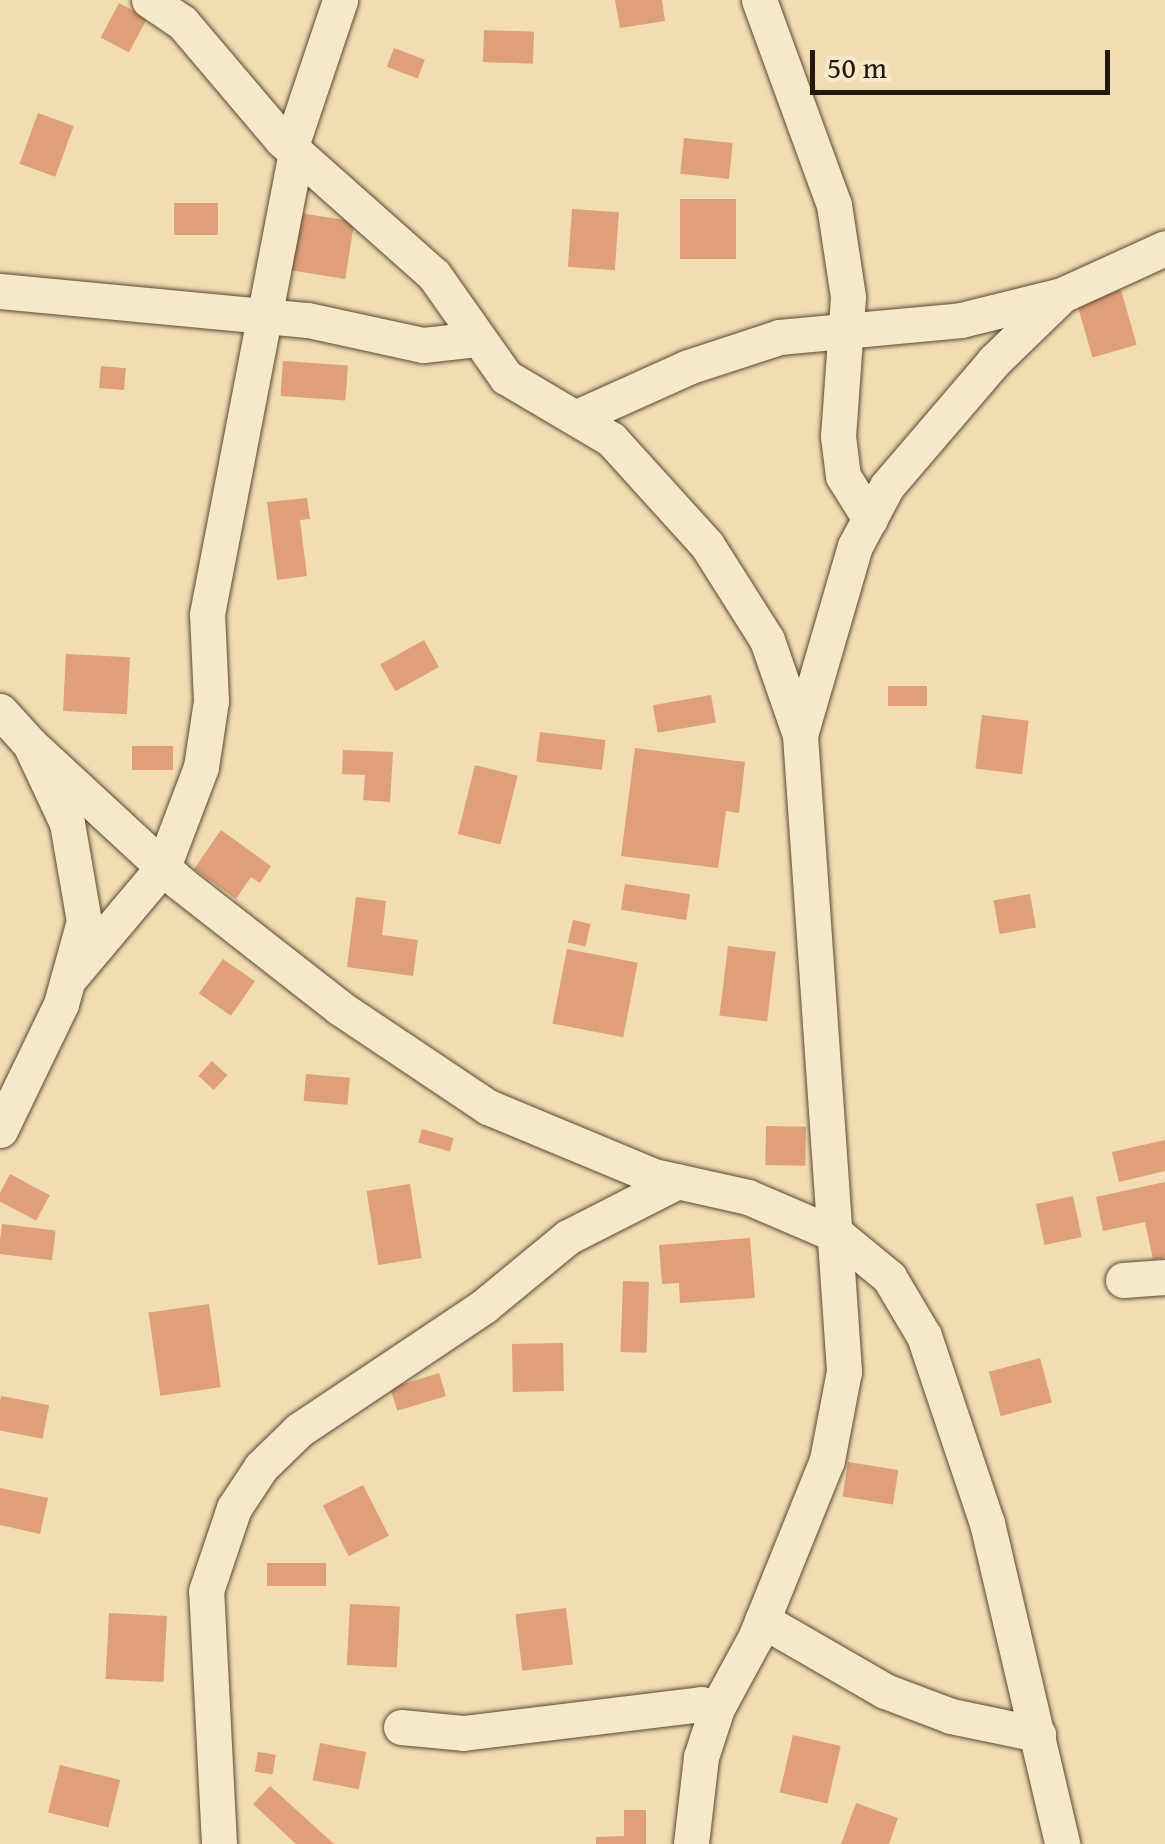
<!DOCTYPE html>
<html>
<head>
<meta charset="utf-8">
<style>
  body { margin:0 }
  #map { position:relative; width:1165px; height:1844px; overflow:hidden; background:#f2dcb1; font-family:"Gentium Book Plus",serif }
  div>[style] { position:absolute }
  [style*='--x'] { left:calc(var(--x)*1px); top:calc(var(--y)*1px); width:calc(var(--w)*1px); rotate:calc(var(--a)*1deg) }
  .building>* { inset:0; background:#de9f79; transform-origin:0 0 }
  .roads { filter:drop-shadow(0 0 2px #574a35) drop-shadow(0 0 2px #574a35) }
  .minor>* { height:35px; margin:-17.5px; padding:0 17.5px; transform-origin:17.5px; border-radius:17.5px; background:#f7e8cc }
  span { translate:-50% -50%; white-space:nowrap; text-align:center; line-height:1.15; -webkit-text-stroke:10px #f7e8cc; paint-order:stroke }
  .scale { position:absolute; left:810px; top:50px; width:300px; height:45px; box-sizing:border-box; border:5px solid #23190c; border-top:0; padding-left:12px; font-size:30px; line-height:35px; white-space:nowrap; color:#23190c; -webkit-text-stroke:8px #f7e8cc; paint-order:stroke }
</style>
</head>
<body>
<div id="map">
  <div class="building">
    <div style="clip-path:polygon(615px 0,662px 0,665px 21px,620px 28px)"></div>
    <div style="left:119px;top:3px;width:32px;height:39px;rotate:28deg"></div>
    <div style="left:484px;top:30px;width:50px;height:32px;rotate:2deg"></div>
    <div style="left:394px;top:48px;width:33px;height:20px;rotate:21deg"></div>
    <div style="left:38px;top:113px;width:38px;height:54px;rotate:20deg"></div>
    <div style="left:684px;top:138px;width:49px;height:36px;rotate:6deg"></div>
    <div style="left:680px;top:199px;width:56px;height:60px"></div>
    <div style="left:218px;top:203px;width:32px;height:44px;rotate:90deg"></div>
    <div style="left:572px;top:209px;width:47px;height:58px;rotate:4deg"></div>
    <div style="left:300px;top:213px;width:55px;height:58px;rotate:9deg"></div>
    <div style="left:1121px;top:290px;width:57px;height:46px;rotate:74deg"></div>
    <div style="left:283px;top:361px;width:65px;height:35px;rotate:4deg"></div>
    <div style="left:101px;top:366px;width:25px;height:22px;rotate:5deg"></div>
    <div style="clip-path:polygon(307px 498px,310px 519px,300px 520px,307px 576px,277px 580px,267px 502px)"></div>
    <div style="left:424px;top:640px;width:31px;height:50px;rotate:61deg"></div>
    <div style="left:66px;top:654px;width:64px;height:57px;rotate:3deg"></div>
    <div style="left:888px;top:686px;width:39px;height:20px"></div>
    <div style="left:711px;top:695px;width:28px;height:59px;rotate:80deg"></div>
    <div style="left:982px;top:715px;width:47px;height:54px;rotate:7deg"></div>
    <div style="left:540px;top:732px;width:66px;height:30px;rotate:7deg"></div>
    <div style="left:132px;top:746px;width:41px;height:24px"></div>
    <div style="clip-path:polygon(635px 748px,745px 762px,739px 813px,726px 811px,718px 868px,621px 856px)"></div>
    <div style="clip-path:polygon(343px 750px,393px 752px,390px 802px,363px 800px,365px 775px,342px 774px)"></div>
    <div style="left:475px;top:765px;width:44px;height:71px;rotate:14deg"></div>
    <div style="clip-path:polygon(221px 830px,271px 866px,260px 883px,251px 877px,236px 899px,194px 869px)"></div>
    <div style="left:625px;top:884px;width:66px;height:26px;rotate:9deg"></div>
    <div style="left:1030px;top:894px;width:34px;height:37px;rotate:80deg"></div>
    <div style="clip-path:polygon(356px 897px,386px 901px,382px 935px,418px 940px,413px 976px,347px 967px)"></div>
    <div style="left:573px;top:920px;width:18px;height:23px;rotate:13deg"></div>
    <div style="left:728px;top:946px;width:48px;height:70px;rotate:7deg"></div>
    <div style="left:567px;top:949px;width:72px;height:76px;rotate:11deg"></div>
    <div style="left:223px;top:959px;width:39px;height:42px;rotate:35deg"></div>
    <div style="left:212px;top:1061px;width:21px;height:20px;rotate:43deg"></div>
    <div style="left:306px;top:1074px;width:44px;height:27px;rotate:5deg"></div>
    <div style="left:766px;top:1126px;width:40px;height:39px;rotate:1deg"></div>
    <div style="left:422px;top:1129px;width:33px;height:14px;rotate:16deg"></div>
    <div style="clip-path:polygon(1165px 1140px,1165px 1171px,1119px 1182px,1112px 1152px)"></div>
    <div style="left:10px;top:1174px;width:45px;height:29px;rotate:28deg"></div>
    <div style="clip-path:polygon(1165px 1182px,1165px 1257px,1153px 1260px,1145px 1222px,1103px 1231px,1096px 1197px)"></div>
    <div style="left:410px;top:1184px;width:75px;height:44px;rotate:81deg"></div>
    <div style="left:1073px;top:1196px;width:42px;height:38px;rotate:78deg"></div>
    <div style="left:2px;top:1224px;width:54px;height:30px;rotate:7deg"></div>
    <div style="clip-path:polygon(750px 1238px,755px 1298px,680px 1303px,679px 1283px,662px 1284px,659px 1245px)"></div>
    <div style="left:623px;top:1281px;width:26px;height:71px;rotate:2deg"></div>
    <div style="left:209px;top:1304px;width:84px;height:61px;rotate:82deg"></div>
    <div style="left:563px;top:1343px;width:48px;height:51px;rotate:89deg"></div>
    <div style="left:1040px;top:1358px;width:46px;height:53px;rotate:75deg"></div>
    <div style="left:439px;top:1373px;width:24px;height:51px;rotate:73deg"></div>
    <div style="left:1px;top:1396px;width:49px;height:34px;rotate:11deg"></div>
    <div style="left:848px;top:1462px;width:51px;height:35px;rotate:9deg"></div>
    <div style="left:363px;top:1485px;width:57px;height:45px;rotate:63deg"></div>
    <div style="clip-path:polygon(0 1488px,48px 1498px,40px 1534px,0 1525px)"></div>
    <div style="left:326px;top:1563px;width:23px;height:59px;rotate:90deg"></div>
    <div style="left:350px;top:1604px;width:50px;height:61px;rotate:3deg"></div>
    <div style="left:566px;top:1608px;width:57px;height:51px;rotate:83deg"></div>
    <div style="left:109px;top:1613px;width:58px;height:66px;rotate:3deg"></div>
    <div style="left:793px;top:1735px;width:49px;height:59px;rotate:13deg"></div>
    <div style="left:320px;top:1743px;width:47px;height:38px;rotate:11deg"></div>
    <div style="left:258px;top:1752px;width:18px;height:20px;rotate:9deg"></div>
    <div style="left:60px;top:1765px;width:62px;height:49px;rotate:14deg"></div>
    <div style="clip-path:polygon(270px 1786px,334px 1844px,296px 1844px,253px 1804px)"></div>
    <div style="clip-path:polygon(856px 1803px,898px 1818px,889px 1844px,841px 1844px)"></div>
    <div style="clip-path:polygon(624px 1810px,646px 1810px,646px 1844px,596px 1844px,596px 1837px,624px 1836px)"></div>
  </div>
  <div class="roads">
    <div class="minor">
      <div style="--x:149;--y:0;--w:40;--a:34"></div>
      <div style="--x:182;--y:22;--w:155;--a:49.7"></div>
      <div style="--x:282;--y:140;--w:203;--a:41.6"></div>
      <div style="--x:434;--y:275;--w:125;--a:54.8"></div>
      <div style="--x:506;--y:377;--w:122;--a:30.6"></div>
      <div style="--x:611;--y:439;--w:143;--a:47.8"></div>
      <div style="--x:707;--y:545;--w:112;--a:57.7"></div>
      <div style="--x:767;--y:640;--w:101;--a:70.8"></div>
      <div style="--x:800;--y:735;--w:638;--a:86.04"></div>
      <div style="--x:844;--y:1371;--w:91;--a:100.8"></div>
      <div style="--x:827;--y:1460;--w:192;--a:112"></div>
      <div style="--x:755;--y:1638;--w:80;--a:118.5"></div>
      <div style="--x:717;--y:1708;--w:52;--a:108.1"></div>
      <div style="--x:701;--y:1757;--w:88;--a:96.6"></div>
      <div style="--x:759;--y:0;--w:218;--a:69.9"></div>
      <div style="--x:834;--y:205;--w:93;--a:81.3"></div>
      <div style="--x:848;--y:297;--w:139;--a:94.1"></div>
      <div style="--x:838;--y:436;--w:40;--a:82.9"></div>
      <div style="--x:843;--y:476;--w:51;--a:57.9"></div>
      <div style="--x:291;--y:146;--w:154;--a:-71.4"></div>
      <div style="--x:0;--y:291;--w:309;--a:5.4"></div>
      <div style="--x:308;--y:320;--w:118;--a:12.3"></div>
      <div style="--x:423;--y:345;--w:54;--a:-6.3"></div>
      <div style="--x:577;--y:417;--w:122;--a:-24.2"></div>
      <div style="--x:688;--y:367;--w:96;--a:-18.2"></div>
      <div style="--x:779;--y:337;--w:183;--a:-5.3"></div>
      <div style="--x:961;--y:320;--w:104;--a:-13.9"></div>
      <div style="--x:1062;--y:295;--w:113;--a:-24.5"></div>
      <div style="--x:0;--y:711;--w:45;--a:47.7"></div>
      <div style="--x:30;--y:744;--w:87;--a:64.9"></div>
      <div style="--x:67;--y:823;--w:99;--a:80.2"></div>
      <div style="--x:84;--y:921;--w:86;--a:105.5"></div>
      <div style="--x:61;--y:1004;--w:140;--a:115.8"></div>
      <div style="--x:800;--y:735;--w:197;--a:-73.8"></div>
      <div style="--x:855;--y:546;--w:68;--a:-61.9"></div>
      <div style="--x:887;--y:486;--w:165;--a:-49.4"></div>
      <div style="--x:994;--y:361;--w:93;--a:-44.1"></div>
      <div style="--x:30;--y:744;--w:203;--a:42.8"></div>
      <div style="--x:179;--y:882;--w:204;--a:38"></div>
      <div style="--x:340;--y:1008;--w:178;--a:33.8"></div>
      <div style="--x:488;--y:1107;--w:180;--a:22.6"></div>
      <div style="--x:654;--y:1176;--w:96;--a:12.6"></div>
      <div style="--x:748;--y:1197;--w:99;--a:23.2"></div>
      <div style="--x:839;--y:1236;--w:65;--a:39.4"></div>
      <div style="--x:889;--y:1277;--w:69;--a:59.3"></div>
      <div style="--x:924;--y:1336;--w:197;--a:71.4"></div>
      <div style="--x:987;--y:1523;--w:330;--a:76.8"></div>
      <div style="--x:68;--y:980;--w:148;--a:-49.9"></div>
      <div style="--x:163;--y:867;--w:107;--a:-69.2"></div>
      <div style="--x:201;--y:767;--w:67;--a:-81.4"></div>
      <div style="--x:211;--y:701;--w:87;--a:-92.6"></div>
      <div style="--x:207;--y:614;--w:471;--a:-79.1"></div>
      <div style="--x:1123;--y:1280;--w:42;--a:-4.1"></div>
      <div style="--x:762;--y:1620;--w:142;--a:30"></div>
      <div style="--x:885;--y:1691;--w:71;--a:20.7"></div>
      <div style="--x:951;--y:1716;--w:89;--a:11.7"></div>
      <div style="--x:401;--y:1727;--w:62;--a:5.5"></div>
      <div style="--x:463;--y:1733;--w:240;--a:-6.9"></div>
      <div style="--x:701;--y:1704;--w:16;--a:14"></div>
      <div style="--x:219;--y:1844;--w:253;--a:-92.9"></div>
      <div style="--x:206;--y:1591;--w:88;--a:-71.4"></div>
      <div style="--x:234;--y:1508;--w:49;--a:-56.6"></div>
      <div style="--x:261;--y:1467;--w:53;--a:-44.2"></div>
      <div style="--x:299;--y:1430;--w:223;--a:-33.8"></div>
      <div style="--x:484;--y:1306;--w:109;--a:-39.4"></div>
      <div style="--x:568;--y:1237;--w:123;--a:-27"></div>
    </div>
  </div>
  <div class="scale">50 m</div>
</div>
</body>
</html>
